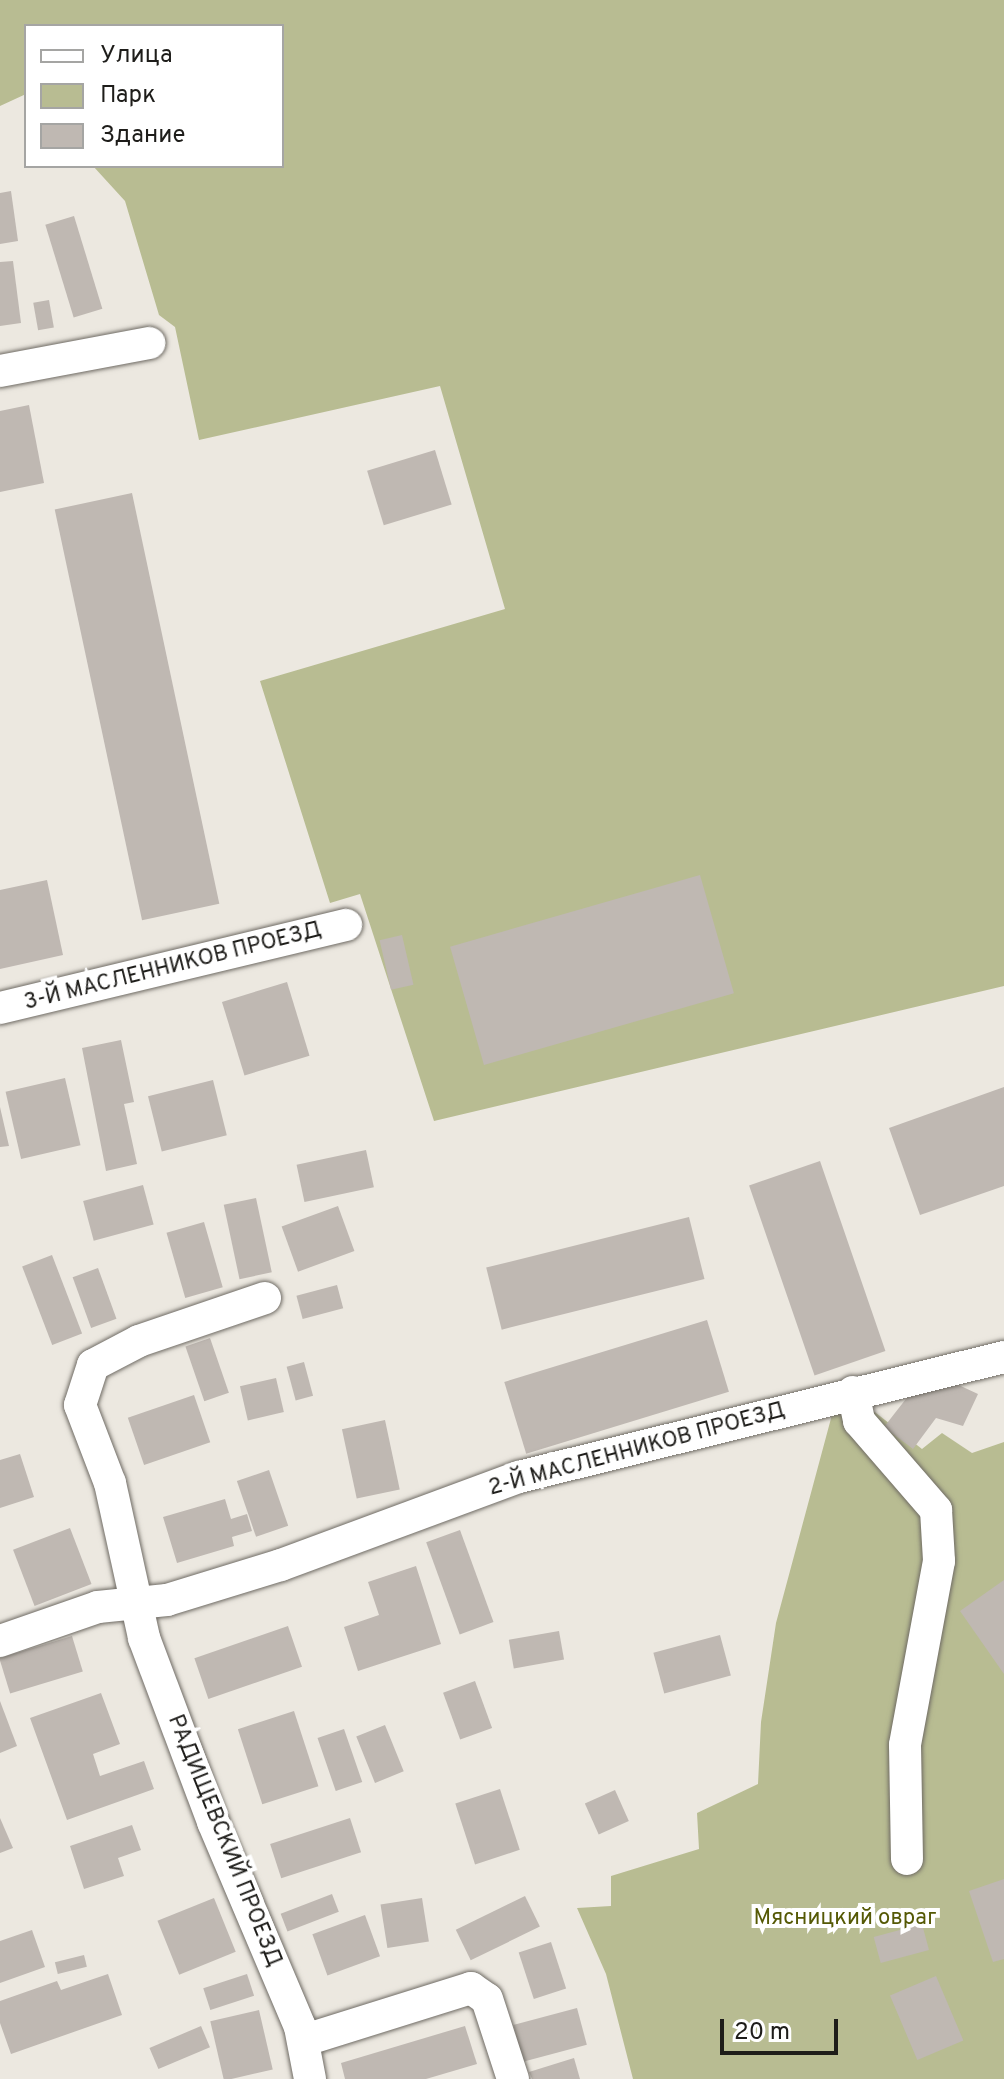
<!DOCTYPE html>
<html>
<head>
<meta charset="utf-8">
<style>
  body { margin:0 }
  #map { position:relative; width:1004px; height:2079px; overflow:hidden; background:#ece8e0; font-family:Overpass,sans-serif }
  div>[style] { position:absolute }
  [style*='--x'] { left:calc(var(--x)*1px); top:calc(var(--y)*1px); width:calc(var(--w)*1px); rotate:calc(var(--a)*1deg) }
  .green>* { inset:0; background:#b8bc92 }
  .building>* { inset:0; background:#bfb8b2; transform-origin:0 0 }
  .roads { filter:drop-shadow(0 0 2px #6f6b64) drop-shadow(0 0 2px #6f6b64) }
  .minor>* { height:32px; margin:-16px; padding:0 16px; transform-origin:16px; border-radius:16px; background:#fff }
  span { translate:-50% -50%; white-space:nowrap; text-align:center; line-height:1.15; -webkit-text-stroke:8px #fff; paint-order:stroke }
  .street-label { font-size:22px; color:#1e1d1a }
  .park-label { font-size:22px; color:#555905 }
  .legend { position:absolute; left:24px; top:24px; width:260px; height:144px; box-sizing:border-box; background:#fff; border:2px solid #a5a5a3; margin:0; padding:10px 14px; list-style:none; font-size:24px; color:#1e1d1a }
  .legend li { display:flex; align-items:center; gap:16px; height:40px }
  .legend b { width:40px; border:2px solid #a5a5a3 }
  .scale { position:absolute; left:720px; top:2019px; width:118px; height:36px; box-sizing:border-box; border:4px solid #1e1d1a; border-top:0; padding-left:10px; font-size:24px; line-height:28px; white-space:nowrap; color:#1e1d1a; -webkit-text-stroke:6px #fff; paint-order:stroke }
</style>
</head>
<body>
<div id="map">
  <div class="green">
    <div style="clip-path:polygon(0 0,1004px 0,1004px 986px,434px 1121px,360px 894px,330px 903px,260px 681px,505px 609px,440px 386px,199px 440px,175px 327px,159px 315px,125px 201px,93px 166px,282px 166px,282px 26px,26px 26px,26px 94px,0 106px)"></div>
    <div style="clip-path:polygon(862px 1402px,922px 1449px,942px 1433px,972px 1453px,1004px 1442px,1004px 2079px,633px 2079px,606px 1974px,577px 1908px,611px 1906px,611px 1876px,699px 1849px,697px 1813px,758px 1784px,761px 1722px,776px 1623px,833px 1411px)"></div>
  </div>
  <div class="building">
    <div style="clip-path:polygon(11px 191px,18px 241px,0 244px,0 193px)"></div>
    <div style="left:74px;top:216px;width:97px;height:30px;rotate:73deg"></div>
    <div style="clip-path:polygon(13px 261px,21px 323px,0 326px,0 262px)"></div>
    <div style="left:49px;top:300px;width:28px;height:16px;rotate:80deg"></div>
    <div style="clip-path:polygon(29px 405px,44px 483px,0 492px,0 411px)"></div>
    <div style="left:435px;top:450px;width:57px;height:71px;rotate:73deg"></div>
    <div style="left:132px;top:493px;width:420px;height:79px;rotate:78deg"></div>
    <div style="left:700px;top:875px;width:123px;height:260px;rotate:74deg"></div>
    <div style="clip-path:polygon(47px 880px,63px 955px,0 969px,0 890px)"></div>
    <div style="left:402px;top:935px;width:51px;height:23px;rotate:77deg"></div>
    <div style="left:287px;top:982px;width:77px;height:68px;rotate:73deg"></div>
    <div style="clip-path:polygon(121px 1040px,134px 1102px,124px 1104px,137px 1164px,106px 1171px,82px 1048px)"></div>
    <div style="left:65px;top:1078px;width:69px;height:61px;rotate:77deg"></div>
    <div style="left:213px;top:1080px;width:57px;height:67px;rotate:76deg"></div>
    <div style="clip-path:polygon(1004px 1087px,1004px 1186px,920px 1215px,889px 1128px)"></div>
    <div style="clip-path:polygon(0 1107px,9px 1146px,0 1147px)"></div>
    <div style="left:366px;top:1150px;width:38px;height:71px;rotate:78deg"></div>
    <div style="left:820px;top:1161px;width:201px;height:75px;rotate:71deg"></div>
    <div style="left:143px;top:1185px;width:41px;height:62px;rotate:75deg"></div>
    <div style="left:256px;top:1198px;width:76px;height:33px;rotate:78deg"></div>
    <div style="left:338px;top:1206px;width:48px;height:60px;rotate:70deg"></div>
    <div style="left:689px;top:1217px;width:64px;height:209px;rotate:76deg"></div>
    <div style="left:204px;top:1222px;width:68px;height:39px;rotate:74deg"></div>
    <div style="left:52px;top:1255px;width:84px;height:32px;rotate:69deg"></div>
    <div style="left:98px;top:1268px;width:54px;height:27px;rotate:70deg"></div>
    <div style="left:337px;top:1285px;width:24px;height:42px;rotate:75deg"></div>
    <div style="left:707px;top:1320px;width:75px;height:212px;rotate:73deg"></div>
    <div style="left:210px;top:1338px;width:58px;height:26px;rotate:71deg"></div>
    <div style="left:304px;top:1362px;width:35px;height:18px;rotate:75deg"></div>
    <div style="left:276px;top:1378px;width:35px;height:37px;rotate:77deg"></div>
    <div style="clip-path:polygon(950px 1381px,978px 1394px,963px 1426px,936px 1418px,913px 1449px,884px 1427px,909px 1395px)"></div>
    <div style="left:194px;top:1395px;width:50px;height:70px;rotate:71deg"></div>
    <div style="left:385px;top:1420px;width:71px;height:44px;rotate:78deg"></div>
    <div style="clip-path:polygon(20px 1454px,34px 1497px,0 1508px,0 1460px)"></div>
    <div style="left:269px;top:1470px;width:59px;height:34px;rotate:71deg"></div>
    <div style="clip-path:polygon(225px 1499px,231px 1519px,247px 1514px,252px 1531px,232px 1537px,234px 1546px,177px 1563px,163px 1517px)"></div>
    <div style="left:70px;top:1528px;width:60px;height:61px;rotate:69deg"></div>
    <div style="left:460px;top:1530px;width:98px;height:36px;rotate:70deg"></div>
    <div style="clip-path:polygon(416px 1566px,441px 1644px,358px 1671px,344px 1627px,379px 1615px,368px 1582px)"></div>
    <div style="clip-path:polygon(1004px 1580px,1004px 1674px,960px 1611px)"></div>
    <div style="left:288px;top:1626px;width:43px;height:99px;rotate:71deg"></div>
    <div style="left:559px;top:1631px;width:29px;height:51px;rotate:80deg"></div>
    <div style="left:720px;top:1635px;width:42px;height:69px;rotate:75deg"></div>
    <div style="left:72px;top:1636px;width:37px;height:76px;rotate:73deg"></div>
    <div style="left:475px;top:1681px;width:50px;height:34px;rotate:70deg"></div>
    <div style="clip-path:polygon(101px 1693px,120px 1744px,93px 1754px,100px 1776px,144px 1761px,154px 1789px,67px 1820px,30px 1718px)"></div>
    <div style="clip-path:polygon(0 1701px,17px 1746px,0 1753px)"></div>
    <div style="left:294px;top:1711px;width:79px;height:59px;rotate:72deg"></div>
    <div style="left:385px;top:1725px;width:50px;height:31px;rotate:68deg"></div>
    <div style="left:344px;top:1729px;width:56px;height:28px;rotate:71deg"></div>
    <div style="left:500px;top:1789px;width:64px;height:47px;rotate:72deg"></div>
    <div style="left:615px;top:1790px;width:34px;height:33px;rotate:66deg"></div>
    <div style="clip-path:polygon(0 1818px,13px 1848px,0 1853px)"></div>
    <div style="left:350px;top:1818px;width:36px;height:84px;rotate:72deg"></div>
    <div style="clip-path:polygon(132px 1825px,141px 1850px,118px 1858px,124px 1876px,84px 1889px,70px 1846px)"></div>
    <div style="clip-path:polygon(1004px 1879px,1004px 1959px,993px 1962px,969px 1891px)"></div>
    <div style="left:332px;top:1894px;width:19px;height:55px;rotate:69deg"></div>
    <div style="left:525px;top:1896px;width:34px;height:77px;rotate:64deg"></div>
    <div style="left:214px;top:1898px;width:58px;height:61px;rotate:68deg"></div>
    <div style="left:422px;top:1898px;width:44px;height:42px;rotate:81deg"></div>
    <div style="left:365px;top:1915px;width:44px;height:56px;rotate:70deg"></div>
    <div style="left:922px;top:1924px;width:27px;height:50px;rotate:75deg"></div>
    <div style="clip-path:polygon(32px 1930px,45px 1967px,0 1983px,0 1941px)"></div>
    <div style="left:551px;top:1942px;width:49px;height:34px;rotate:72deg"></div>
    <div style="left:84px;top:1955px;width:12px;height:30px;rotate:76deg"></div>
    <div style="clip-path:polygon(108px 1974px,122px 2015px,11px 2054px,0 2023px,0 2001px,57px 1981px,61px 1990px)"></div>
    <div style="left:247px;top:1974px;width:23px;height:46px;rotate:72deg"></div>
    <div style="left:936px;top:1976px;width:70px;height:50px;rotate:67deg"></div>
    <div style="left:577px;top:2008px;width:38px;height:66px;rotate:75deg"></div>
    <div style="left:259px;top:2010px;width:61px;height:50px;rotate:77deg"></div>
    <div style="left:201px;top:2026px;width:23px;height:56px;rotate:67deg"></div>
    <div style="clip-path:polygon(465px 2026px,477px 2064px,426px 2079px,345px 2079px,341px 2063px)"></div>
    <div style="clip-path:polygon(574px 2058px,580px 2079px,532px 2079px,529px 2072px)"></div>
  </div>
  <div class="roads">
    <div class="minor">
      <div style="--x:0;--y:371;--w:152;--a:-10.6"></div>
      <div style="--x:0;--y:1008;--w:356;--a:-13.5"></div>
      <div style="--x:265;--y:1298;--w:133;--a:161.2"></div>
      <div style="--x:139;--y:1341;--w:52;--a:152.4"></div>
      <div style="--x:93;--y:1365;--w:42;--a:108"></div>
      <div style="--x:80;--y:1405;--w:84;--a:69"></div>
      <div style="--x:110;--y:1483;--w:159;--a:77.6"></div>
      <div style="--x:144;--y:1638;--w:197;--a:69.4"></div>
      <div style="--x:213;--y:1822;--w:223;--a:67"></div>
      <div style="--x:300;--y:2027;--w:53;--a:79.1"></div>
      <div style="--x:853;--y:1392;--w:30;--a:78"></div>
      <div style="--x:859;--y:1421;--w:118;--a:49.1"></div>
      <div style="--x:936;--y:1510;--w:51;--a:86.6"></div>
      <div style="--x:939;--y:1561;--w:187;--a:100.5"></div>
      <div style="--x:905;--y:1745;--w:114;--a:89"></div>
      <div style="--x:0;--y:1641;--w:104;--a:-19.1"></div>
      <div style="--x:98;--y:1607;--w:69;--a:-5.8"></div>
      <div style="--x:167;--y:1600;--w:119;--a:-17.1"></div>
      <div style="--x:281;--y:1565;--w:254;--a:-20.3"></div>
      <div style="--x:519;--y:1477;--w:500;--a:-13.9"></div>
      <div style="--x:305;--y:2040;--w:174;--a:-17.4"></div>
      <div style="--x:471;--y:1988;--w:19;--a:35"></div>
      <div style="--x:487;--y:1999;--w:84;--a:72"></div>
    </div>
  </div>
  <div class="street-label">
    <span style="left:173px;top:967px;rotate:-14deg">3-Й МАСЛЕННИКОВ ПРОЕЗД</span>
    <span style="left:637px;top:1450px;rotate:-15deg">2-Й МАСЛЕННИКОВ ПРОЕЗД</span>
    <span style="left:224px;top:1841px;rotate:68deg">РАДИЩЕВСКИЙ ПРОЕЗД</span>
  </div>
  <div class="park-label">
    <span style="left:845px;top:1919px">Мясницкий овраг</span>
  </div>
  <ul class="legend">
  <li><b style="height:10px;background:#fff"></b>Улица</li>
  <li><b style="height:22px;background:#b8bc92"></b>Парк</li>
  <li><b style="height:22px;background:#bfb8b2"></b>Здание</li>
  </ul>
  <div class="scale">20 m</div>
</div>
</body>
</html>
